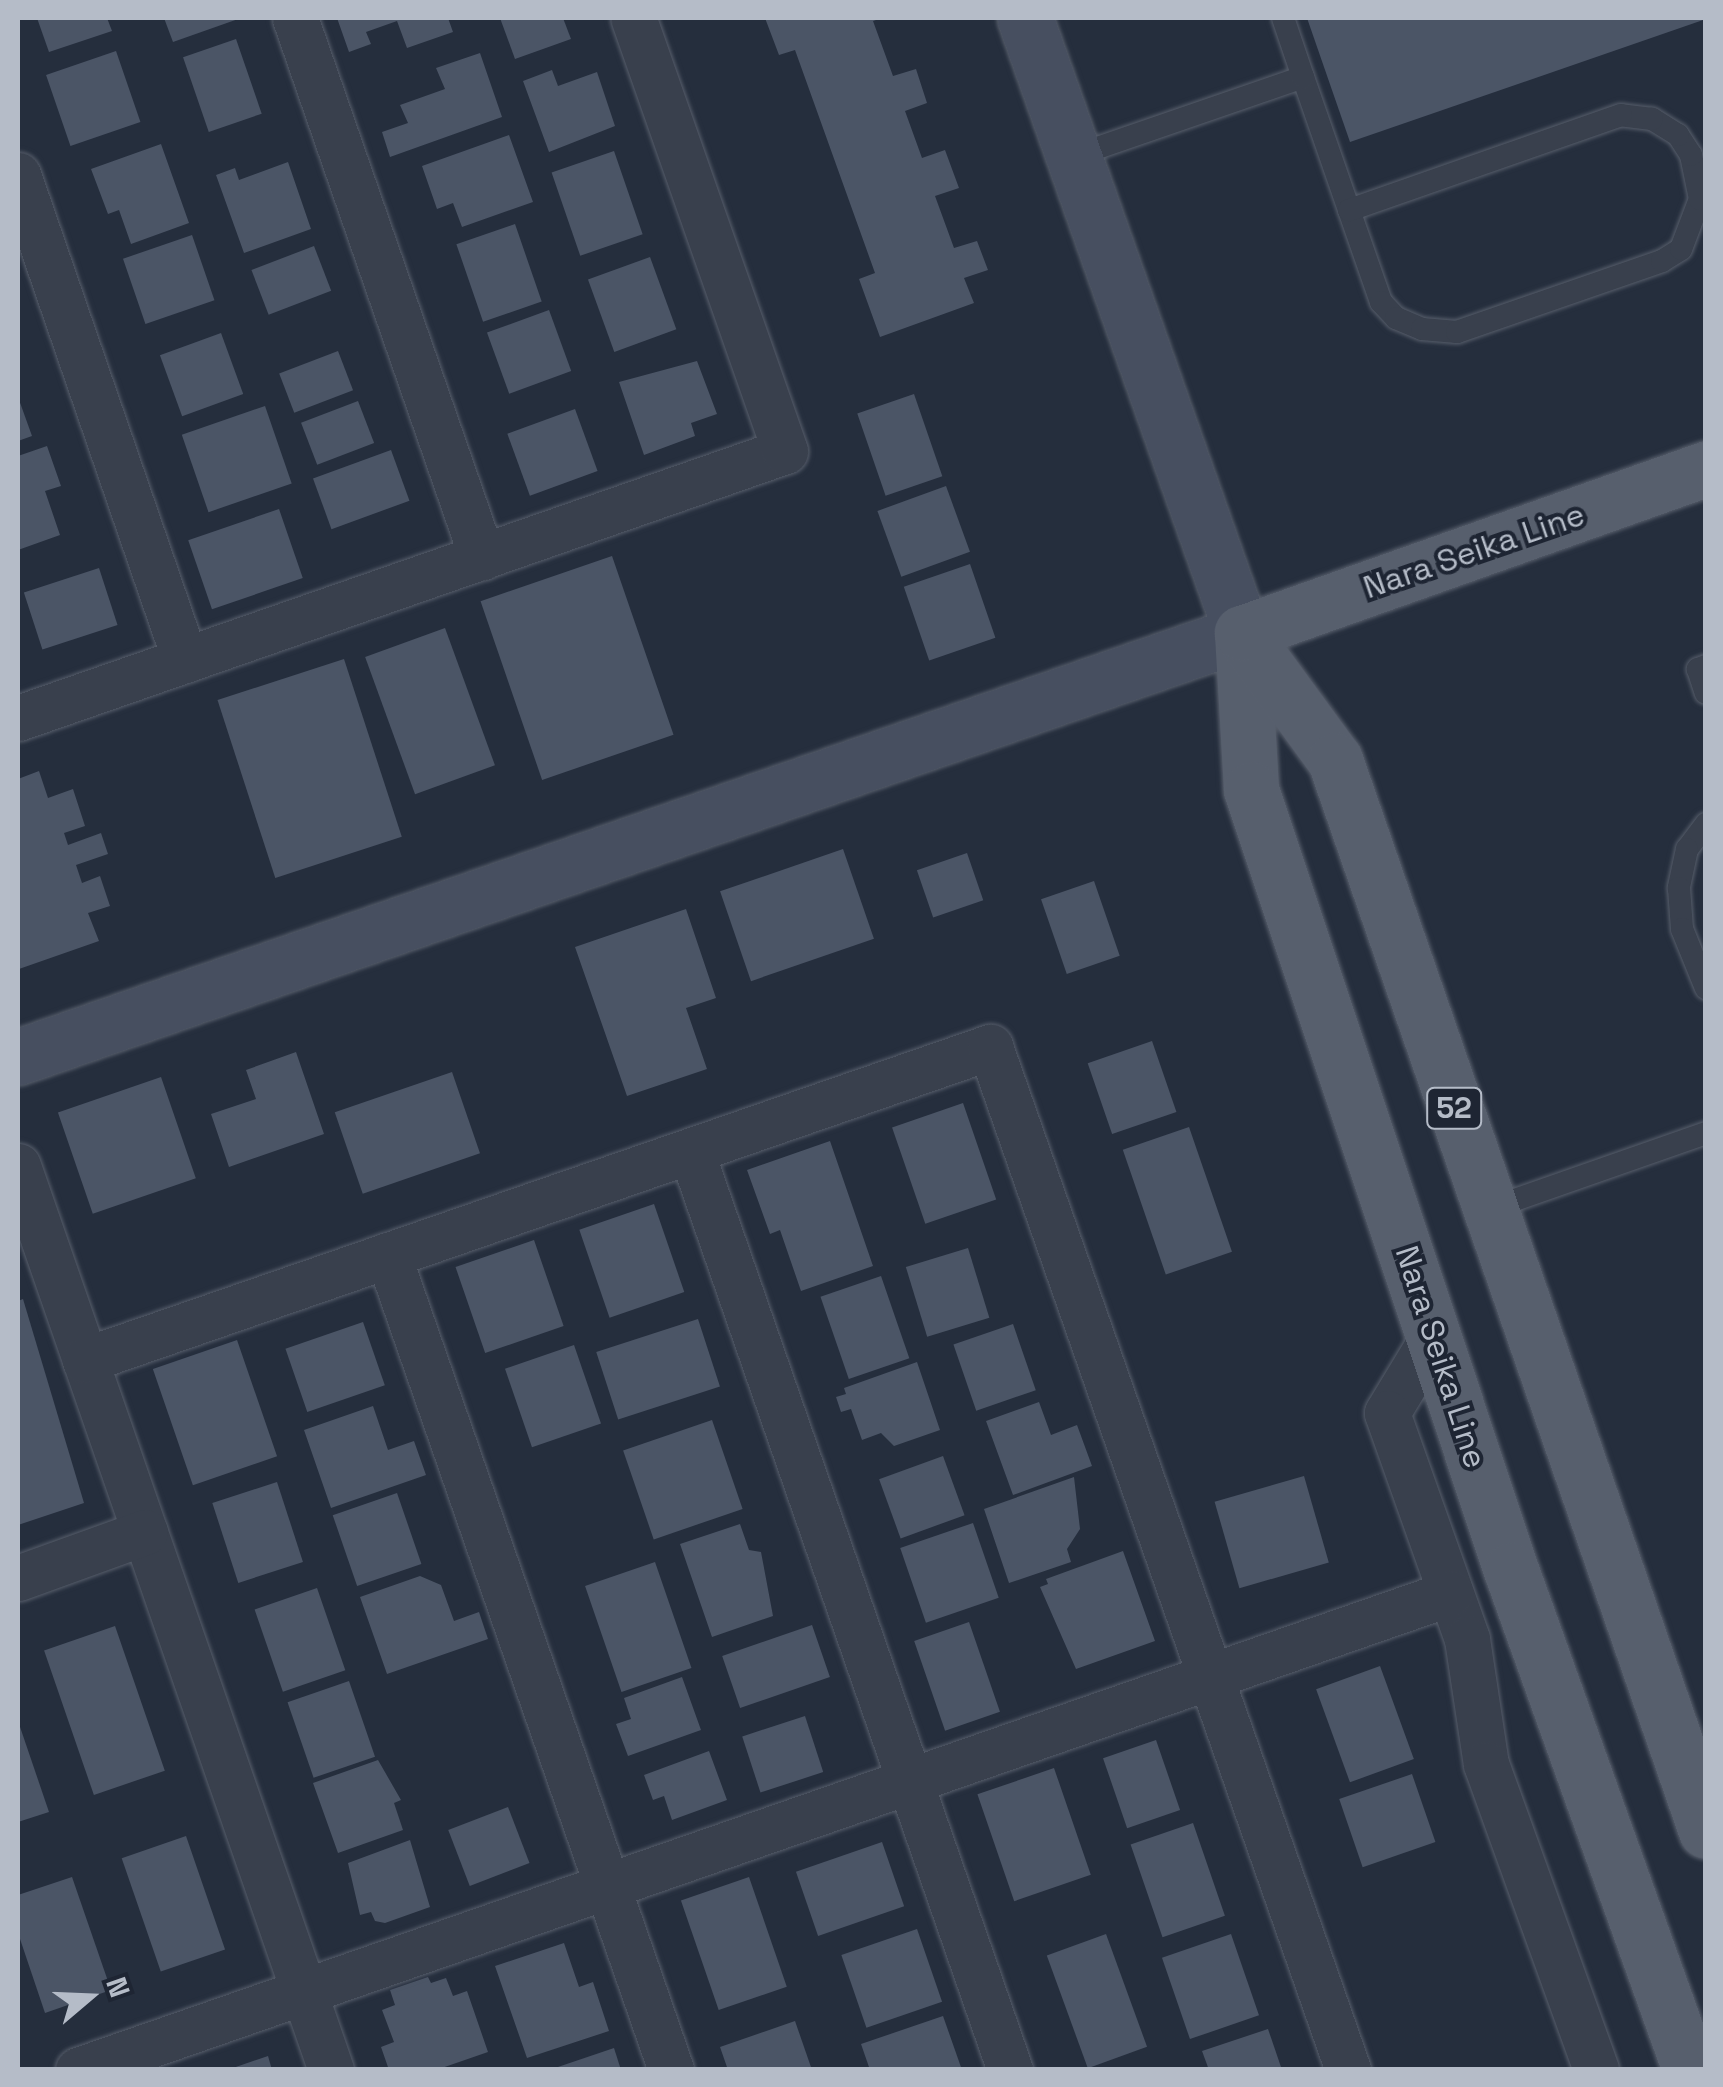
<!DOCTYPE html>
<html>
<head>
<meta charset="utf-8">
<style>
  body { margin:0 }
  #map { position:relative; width:1723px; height:2087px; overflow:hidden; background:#252e3d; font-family:"Space Grotesk",sans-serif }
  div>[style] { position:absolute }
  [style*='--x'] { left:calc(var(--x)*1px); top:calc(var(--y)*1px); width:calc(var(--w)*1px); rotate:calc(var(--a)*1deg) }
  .building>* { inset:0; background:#4b5566; transform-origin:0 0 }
  .roads { filter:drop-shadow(0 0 2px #575e6b) drop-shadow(0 0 2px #575e6b) }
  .lane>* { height:22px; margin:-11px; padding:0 11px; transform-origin:11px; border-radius:11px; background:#39404d }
  .street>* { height:45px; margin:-22.5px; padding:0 22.5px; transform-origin:22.5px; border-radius:22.5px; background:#39404d }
  .secondary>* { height:55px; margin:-27.5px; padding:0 27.5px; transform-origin:27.5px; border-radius:27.5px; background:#474f60 }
  .primary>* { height:55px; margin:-27.5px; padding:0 27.5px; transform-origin:27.5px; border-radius:27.5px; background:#575f6d }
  span { translate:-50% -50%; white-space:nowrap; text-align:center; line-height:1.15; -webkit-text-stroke:8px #1e2533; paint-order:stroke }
  .shield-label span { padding:2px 8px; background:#1e2533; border:2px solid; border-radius:8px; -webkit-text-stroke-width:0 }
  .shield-label { font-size:30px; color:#b5bcc8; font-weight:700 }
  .street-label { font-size:32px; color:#b5bcc8 }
  .frame { position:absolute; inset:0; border:20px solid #b5bcc8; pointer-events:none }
  .north { position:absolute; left:40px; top:1947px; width:100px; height:100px; -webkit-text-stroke:8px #1e2533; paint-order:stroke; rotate:71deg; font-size:28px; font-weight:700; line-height:40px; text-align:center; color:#b5bcc8 }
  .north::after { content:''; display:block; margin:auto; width:35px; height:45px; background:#b5bcc8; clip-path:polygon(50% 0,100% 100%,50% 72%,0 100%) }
</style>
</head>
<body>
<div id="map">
  <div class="building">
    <div style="clip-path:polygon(37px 18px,107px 18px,112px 31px,49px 52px)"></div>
    <div style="clip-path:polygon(164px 18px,241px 18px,173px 42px)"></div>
    <div style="clip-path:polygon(337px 18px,448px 18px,453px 32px,407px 48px,397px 21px,366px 32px,371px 44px,349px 52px)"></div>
    <div style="clip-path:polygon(500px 18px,563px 18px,571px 39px,515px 59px)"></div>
    <div style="clip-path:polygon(765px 18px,882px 18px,873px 21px,893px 76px,916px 69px,927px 103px,905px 111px,922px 158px,945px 150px,959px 188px,935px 196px,954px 248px,977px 241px,988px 270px,964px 278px,974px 303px,880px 337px,859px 279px,875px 273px,795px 50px,779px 55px)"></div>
    <div style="clip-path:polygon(1307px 18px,1706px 18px,1706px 19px,1350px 142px)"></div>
    <div style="left:236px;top:39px;width:79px;height:56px;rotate:71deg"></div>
    <div style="left:116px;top:51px;width:75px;height:74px;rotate:71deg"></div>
    <div style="clip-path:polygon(480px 53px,502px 117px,390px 157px,382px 132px,408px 123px,400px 105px,445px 89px,436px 68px)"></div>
    <div style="clip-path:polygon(552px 70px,558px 86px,597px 72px,615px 126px,549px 152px,523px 81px)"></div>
    <div style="clip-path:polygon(509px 135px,533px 202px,462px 227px,453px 203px,437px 209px,422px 166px)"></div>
    <div style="clip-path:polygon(161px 144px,189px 223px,131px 244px,119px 210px,108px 214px,91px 169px)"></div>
    <div style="left:614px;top:151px;width:88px;height:66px;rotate:71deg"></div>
    <div style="clip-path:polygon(288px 162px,311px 229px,244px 253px,216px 175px,235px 168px,239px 180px)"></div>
    <div style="left:515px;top:224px;width:82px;height:62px;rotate:71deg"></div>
    <div style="left:192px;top:235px;width:69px;height:73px;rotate:71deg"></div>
    <div style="left:314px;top:246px;width:48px;height:67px;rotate:69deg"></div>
    <div style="left:650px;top:257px;width:77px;height:66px;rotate:70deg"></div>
    <div style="left:549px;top:310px;width:65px;height:66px;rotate:70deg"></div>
    <div style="left:221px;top:333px;width:65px;height:65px;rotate:70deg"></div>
    <div style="left:338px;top:351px;width:42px;height:63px;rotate:69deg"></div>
    <div style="clip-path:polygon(697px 361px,717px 414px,691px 423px,695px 436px,644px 455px,619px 382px)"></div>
    <div style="left:914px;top:394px;width:87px;height:60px;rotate:71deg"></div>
    <div style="clip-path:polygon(18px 397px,32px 436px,18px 441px)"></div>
    <div style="left:358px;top:401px;width:45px;height:61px;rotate:69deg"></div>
    <div style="left:265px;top:406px;width:82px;height:88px;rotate:71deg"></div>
    <div style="left:575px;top:409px;width:66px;height:72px;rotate:70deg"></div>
    <div style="clip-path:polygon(47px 446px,61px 486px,45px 491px,60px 535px,18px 550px,18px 456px)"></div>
    <div style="left:391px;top:450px;width:54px;height:83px;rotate:70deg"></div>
    <div style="left:946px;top:486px;width:70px;height:73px;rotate:70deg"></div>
    <div style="left:279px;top:509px;width:73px;height:96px;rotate:71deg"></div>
    <div style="left:612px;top:556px;width:189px;height:139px;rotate:71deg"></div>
    <div style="left:970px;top:564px;width:78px;height:70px;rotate:71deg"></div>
    <div style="left:99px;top:568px;width:60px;height:79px;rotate:72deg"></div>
    <div style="left:445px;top:628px;width:146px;height:85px;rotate:70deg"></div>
    <div style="left:344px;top:659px;width:187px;height:133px;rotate:72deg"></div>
    <div style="clip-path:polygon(39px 771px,48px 798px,73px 789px,85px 826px,64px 833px,68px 845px,101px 833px,108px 854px,76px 865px,82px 883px,100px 876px,110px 906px,88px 913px,99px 941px,19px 969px,18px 779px)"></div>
    <div style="left:843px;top:849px;width:95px;height:130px;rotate:71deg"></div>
    <div style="left:967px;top:853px;width:50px;height:53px;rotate:71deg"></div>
    <div style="left:1094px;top:881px;width:79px;height:56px;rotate:71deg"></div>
    <div style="clip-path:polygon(686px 909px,716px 998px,686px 1008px,707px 1069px,627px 1096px,575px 947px)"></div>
    <div style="left:1152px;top:1041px;width:75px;height:68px;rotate:71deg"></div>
    <div style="clip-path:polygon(296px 1052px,324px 1134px,229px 1167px,211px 1114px,256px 1099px,246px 1070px)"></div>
    <div style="left:452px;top:1072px;width:86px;height:124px;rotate:71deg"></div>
    <div style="left:161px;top:1077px;width:107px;height:109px;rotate:71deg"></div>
    <div style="left:963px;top:1103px;width:102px;height:75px;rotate:71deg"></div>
    <div style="left:1189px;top:1127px;width:132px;height:70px;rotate:71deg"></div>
    <div style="clip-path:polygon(830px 1141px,873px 1266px,801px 1291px,780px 1230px,770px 1234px,747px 1170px)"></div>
    <div style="left:654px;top:1204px;width:93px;height:79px;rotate:71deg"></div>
    <div style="left:534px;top:1240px;width:91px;height:83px;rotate:71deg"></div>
    <div style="left:968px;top:1248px;width:73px;height:65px;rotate:73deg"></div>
    <div style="left:881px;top:1276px;width:87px;height:64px;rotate:71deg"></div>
    <div style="clip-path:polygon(23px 1299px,84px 1503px,18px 1525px,18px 1301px)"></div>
    <div style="left:698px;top:1319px;width:71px;height:107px;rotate:72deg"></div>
    <div style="left:363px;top:1322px;width:67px;height:82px;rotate:71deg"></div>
    <div style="left:1013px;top:1324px;width:70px;height:63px;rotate:71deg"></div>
    <div style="left:237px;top:1340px;width:123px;height:89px;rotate:71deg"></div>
    <div style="left:574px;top:1345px;width:83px;height:73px;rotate:71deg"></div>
    <div style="clip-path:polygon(917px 1362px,940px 1430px,894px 1446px,881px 1433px,862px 1440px,851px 1409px,841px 1412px,836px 1397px,846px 1394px,844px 1388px)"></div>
    <div style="clip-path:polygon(1039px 1402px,1051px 1435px,1077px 1425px,1092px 1466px,1013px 1495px,986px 1421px)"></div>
    <div style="clip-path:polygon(373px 1406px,388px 1450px,414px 1441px,426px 1475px,331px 1508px,304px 1430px)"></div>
    <div style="left:712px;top:1420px;width:94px;height:94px;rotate:71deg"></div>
    <div style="left:943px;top:1456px;width:63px;height:68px;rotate:70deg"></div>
    <div style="left:1304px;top:1476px;width:90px;height:93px;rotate:74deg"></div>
    <div style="clip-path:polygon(1074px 1477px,1080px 1529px,1067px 1549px,1071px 1562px,1009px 1583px,984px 1509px)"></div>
    <div style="left:277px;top:1482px;width:84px;height:68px;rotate:72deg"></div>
    <div style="left:397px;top:1493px;width:75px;height:68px;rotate:71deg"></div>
    <div style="left:973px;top:1523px;width:79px;height:77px;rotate:71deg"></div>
    <div style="clip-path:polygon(740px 1524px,749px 1550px,761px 1552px,773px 1616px,712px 1637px,680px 1544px)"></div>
    <div style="clip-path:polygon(1123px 1551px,1155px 1641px,1076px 1669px,1040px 1587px,1048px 1584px,1046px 1579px)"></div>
    <div style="left:655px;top:1562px;width:112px;height:74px;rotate:71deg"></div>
    <div style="clip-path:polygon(420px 1576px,441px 1585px,454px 1621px,479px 1612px,488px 1639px,387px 1674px,360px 1597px)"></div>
    <div style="left:317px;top:1588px;width:87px;height:66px;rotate:71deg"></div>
    <div style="left:969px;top:1622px;width:95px;height:58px;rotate:71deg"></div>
    <div style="left:812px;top:1625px;width:55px;height:95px;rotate:71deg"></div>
    <div style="left:115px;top:1626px;width:153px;height:75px;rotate:71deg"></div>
    <div style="left:1380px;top:1666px;width:99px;height:68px;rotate:70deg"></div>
    <div style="clip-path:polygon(682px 1677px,701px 1730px,628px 1756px,616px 1724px,631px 1719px,624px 1698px)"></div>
    <div style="left:349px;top:1681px;width:80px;height:65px;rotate:71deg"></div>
    <div style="left:805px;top:1716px;width:59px;height:66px;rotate:72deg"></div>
    <div style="clip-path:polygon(18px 1721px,49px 1812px,18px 1822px)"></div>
    <div style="left:1156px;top:1740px;width:74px;height:56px;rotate:71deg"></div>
    <div style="clip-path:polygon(709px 1751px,727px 1800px,672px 1820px,664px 1796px,653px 1800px,644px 1775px)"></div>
    <div style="clip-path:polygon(378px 1760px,401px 1800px,394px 1803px,403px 1830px,338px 1853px,313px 1783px)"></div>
    <div style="left:1054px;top:1768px;width:113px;height:81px;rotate:71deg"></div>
    <div style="left:1412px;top:1774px;width:72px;height:77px;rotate:71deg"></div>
    <div style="left:508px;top:1807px;width:60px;height:64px;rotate:69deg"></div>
    <div style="left:1193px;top:1823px;width:98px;height:66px;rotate:71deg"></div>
    <div style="left:186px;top:1836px;width:120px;height:68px;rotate:71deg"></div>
    <div style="clip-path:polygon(410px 1840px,430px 1907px,385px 1923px,375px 1921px,371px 1912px,360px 1915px,348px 1863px)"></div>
    <div style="left:882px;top:1842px;width:68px;height:91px;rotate:71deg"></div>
    <div style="clip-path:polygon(72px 1877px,111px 1990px,45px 2013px,18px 1933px,18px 1895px)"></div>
    <div style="left:749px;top:1877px;width:116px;height:72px;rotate:71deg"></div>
    <div style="left:917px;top:1929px;width:77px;height:80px;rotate:71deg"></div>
    <div style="left:1106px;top:1934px;width:120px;height:63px;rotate:70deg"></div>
    <div style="left:1231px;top:1934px;width:86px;height:73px;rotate:71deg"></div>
    <div style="clip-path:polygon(564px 1943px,579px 1987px,593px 1982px,609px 2031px,527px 2058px,495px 1966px)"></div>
    <div style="clip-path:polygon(428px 1977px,431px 1983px,446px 1978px,453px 1996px,467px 1991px,488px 2052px,436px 2070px,389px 2070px,381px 2047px,394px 2042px,382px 2010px,395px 2005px,390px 1990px)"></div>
    <div style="clip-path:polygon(943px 2016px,962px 2070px,870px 2070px,861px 2044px)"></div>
    <div style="clip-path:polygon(795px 2021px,812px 2070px,728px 2070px,720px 2047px)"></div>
    <div style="clip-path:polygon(1268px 2029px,1282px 2070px,1209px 2070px,1202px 2051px)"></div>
    <div style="clip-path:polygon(614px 2048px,621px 2070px,552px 2070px,552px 2069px)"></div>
    <div style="clip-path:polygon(268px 2056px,272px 2070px,230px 2070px,230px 2069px)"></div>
  </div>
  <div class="roads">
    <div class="lane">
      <div style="--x:1303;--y:77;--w:141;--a:70.9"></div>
      <div style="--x:1349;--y:210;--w:97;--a:70.8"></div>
      <div style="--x:1381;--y:302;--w:22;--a:47"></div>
      <div style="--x:1396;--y:318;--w:28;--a:23"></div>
      <div style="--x:1422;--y:329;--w:35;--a:5"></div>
      <div style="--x:1457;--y:332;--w:217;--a:-19.1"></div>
      <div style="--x:1662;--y:261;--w:22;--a:-32"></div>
      <div style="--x:1681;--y:249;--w:53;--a:-69.2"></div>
      <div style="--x:1700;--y:199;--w:45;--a:-101.6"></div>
      <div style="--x:1691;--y:155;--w:24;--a:-123"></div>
      <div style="--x:1678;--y:135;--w:31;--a:-148"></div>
      <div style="--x:1652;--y:119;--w:31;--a:-173"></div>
      <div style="--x:1621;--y:115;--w:288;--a:160.7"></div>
      <div style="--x:1074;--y:156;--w:242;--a:-19"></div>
      <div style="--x:1303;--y:77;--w:62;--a:-108.7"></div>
      <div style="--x:1706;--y:666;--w:9;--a:159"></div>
      <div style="--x:1698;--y:669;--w:25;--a:72"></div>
      <div style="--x:1706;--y:824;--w:31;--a:127"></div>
      <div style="--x:1687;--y:849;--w:40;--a:102"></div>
      <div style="--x:1679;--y:888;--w:41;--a:85.8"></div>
      <div style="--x:1682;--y:929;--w:64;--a:67.9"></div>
      <div style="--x:1489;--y:1209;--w:230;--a:-19.3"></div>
    </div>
    <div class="street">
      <div style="--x:295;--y:18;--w:571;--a:70.87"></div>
      <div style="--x:18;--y:175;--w:513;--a:71"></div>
      <div style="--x:18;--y:718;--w:812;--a:-19.19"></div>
      <div style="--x:785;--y:451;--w:459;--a:-109.3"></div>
      <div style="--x:691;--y:1151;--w:973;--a:70.86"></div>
      <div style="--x:18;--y:1166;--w:957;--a:70.9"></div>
      <div style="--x:388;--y:1255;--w:863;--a:70.85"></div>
      <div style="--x:1434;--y:1335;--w:91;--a:121.1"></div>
      <div style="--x:1387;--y:1413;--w:240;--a:70.5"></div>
      <div style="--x:1467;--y:1639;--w:126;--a:81.4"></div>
      <div style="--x:1486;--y:1764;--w:325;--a:70.2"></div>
      <div style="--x:85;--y:1360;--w:958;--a:-19.08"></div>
      <div style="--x:990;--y:1047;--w:1084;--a:70.71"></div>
      <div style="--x:18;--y:1578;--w:135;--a:-19.9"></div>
      <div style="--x:78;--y:2070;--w:1453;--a:-19.17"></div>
    </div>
    <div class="secondary">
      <div style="--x:18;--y:1057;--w:1295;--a:-19.11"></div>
      <div style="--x:1242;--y:633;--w:652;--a:-109.44"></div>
    </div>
    <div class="primary">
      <div style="--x:1242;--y:633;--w:156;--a:86.7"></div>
      <div style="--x:1251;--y:789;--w:823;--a:71.59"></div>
      <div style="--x:1511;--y:1570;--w:531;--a:70.3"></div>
      <div style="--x:1242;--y:633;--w:157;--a:53.8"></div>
      <div style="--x:1335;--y:760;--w:1133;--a:70.89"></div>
      <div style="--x:1242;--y:633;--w:492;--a:-19.5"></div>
    </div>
  </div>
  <div class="shield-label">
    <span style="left:1454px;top:1108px">52</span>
  </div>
  <div class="street-label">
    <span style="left:1474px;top:551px;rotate:-19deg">Nara Seika Line</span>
    <span style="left:1441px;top:1357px;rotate:72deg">Nara Seika Line</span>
  </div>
  <div class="frame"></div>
  <div class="north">N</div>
</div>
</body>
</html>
